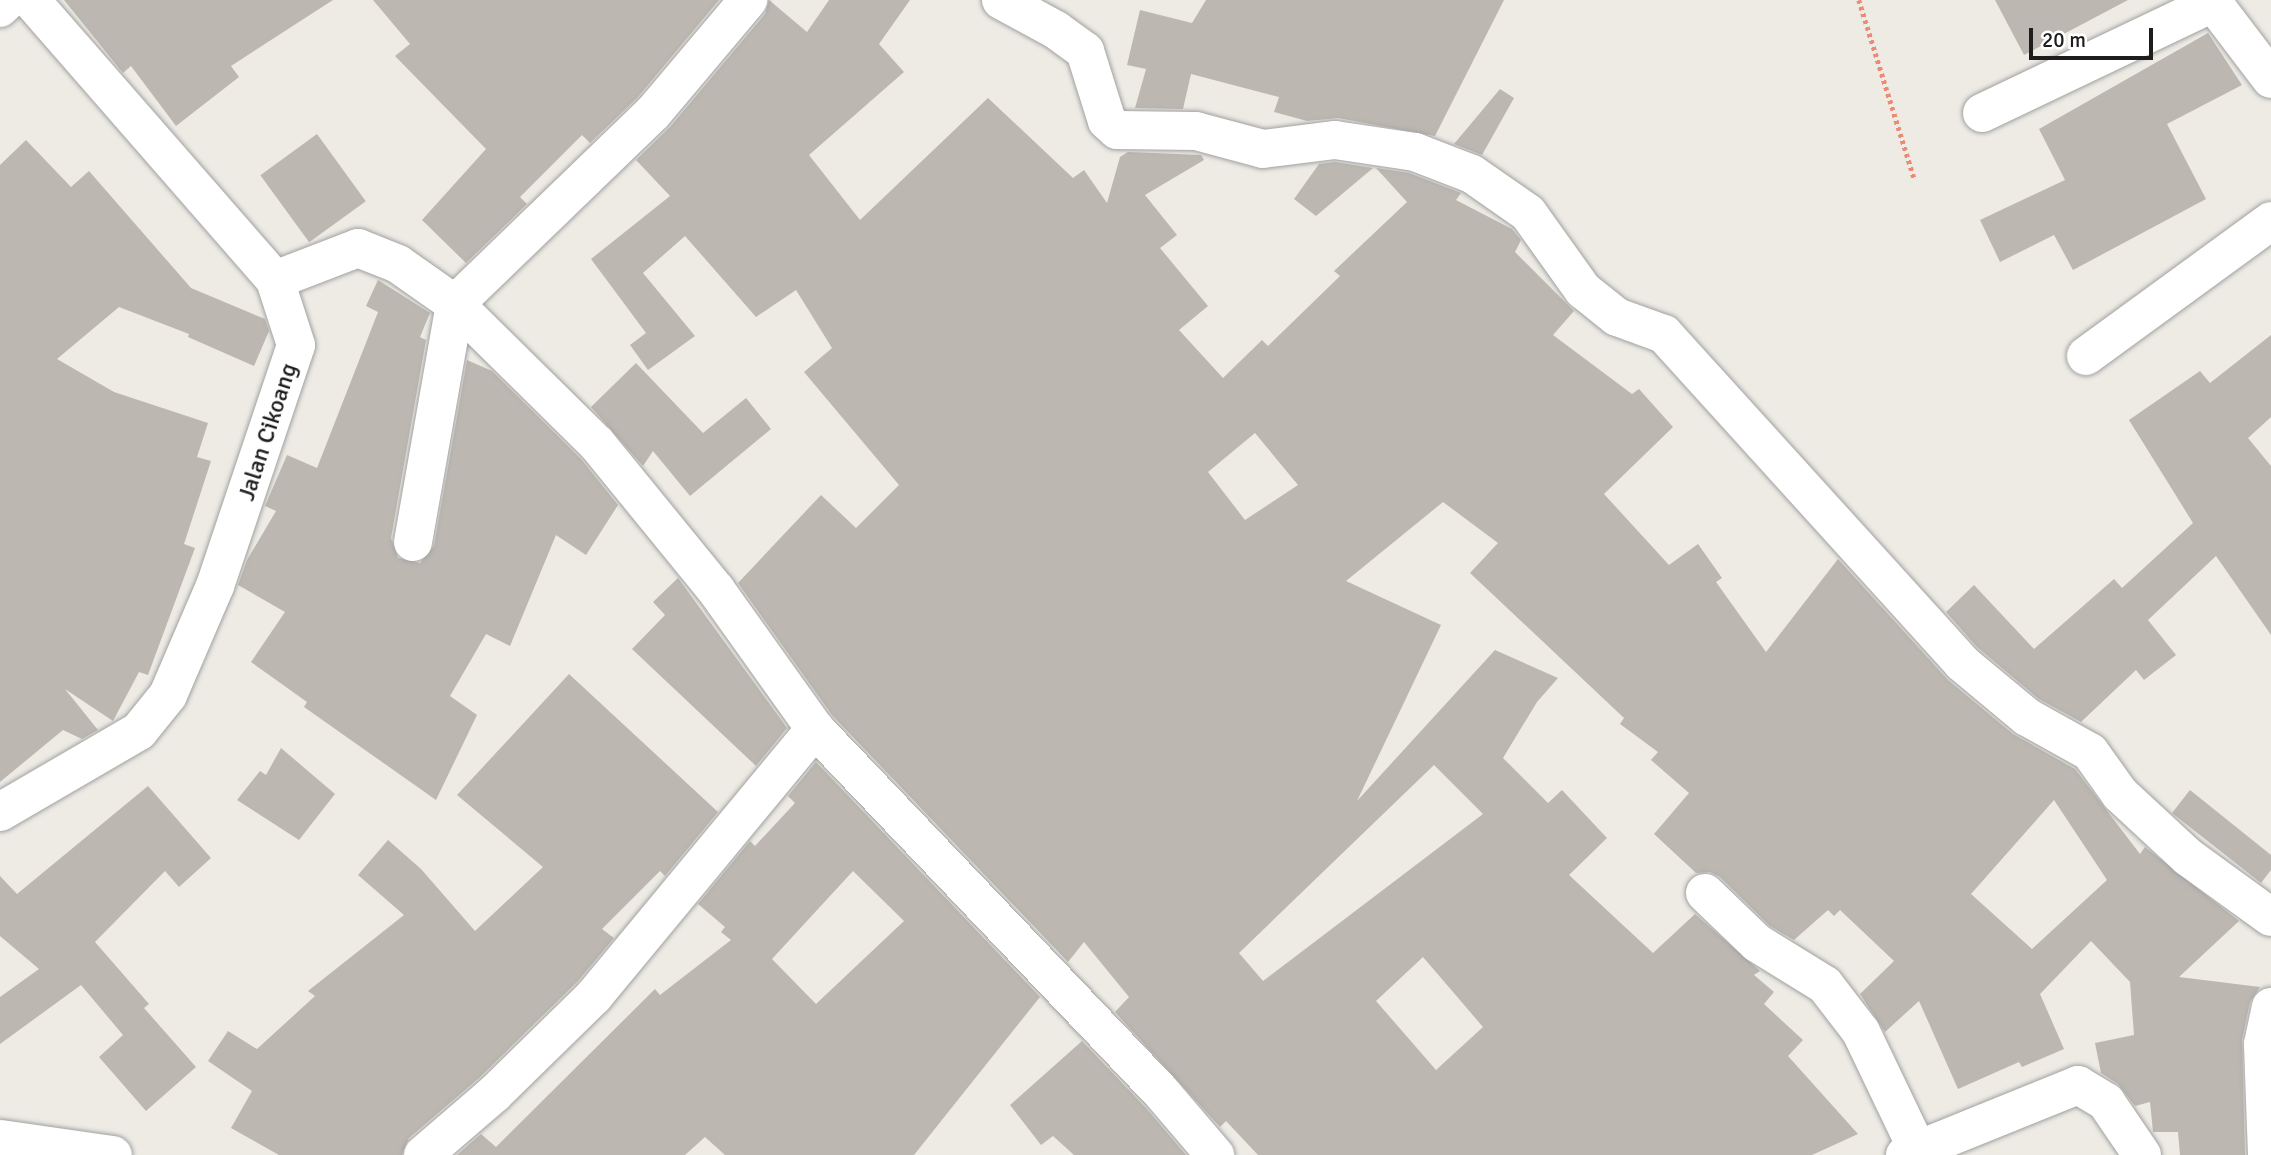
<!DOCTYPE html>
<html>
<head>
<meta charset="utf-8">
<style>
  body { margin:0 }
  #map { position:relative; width:2271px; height:1155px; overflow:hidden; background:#edebe4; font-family:Signika,sans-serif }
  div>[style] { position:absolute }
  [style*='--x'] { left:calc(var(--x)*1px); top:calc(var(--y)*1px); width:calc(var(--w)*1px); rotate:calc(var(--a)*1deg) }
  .building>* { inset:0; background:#bdb7b1; transform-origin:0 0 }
  .path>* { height:4.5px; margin-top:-2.25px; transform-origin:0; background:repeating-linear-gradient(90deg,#ec8b75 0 3.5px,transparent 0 7px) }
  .roads { filter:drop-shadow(0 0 2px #a1a1a1) drop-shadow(0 0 2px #a1a1a1) }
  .minor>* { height:38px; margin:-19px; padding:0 19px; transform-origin:19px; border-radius:19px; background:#fff }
  .tertiary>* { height:38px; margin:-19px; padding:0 19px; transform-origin:19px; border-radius:19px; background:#fff }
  span { translate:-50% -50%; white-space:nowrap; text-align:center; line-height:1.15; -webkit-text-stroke:7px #fff; paint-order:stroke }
  .street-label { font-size:24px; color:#1d1d1d }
  .scale { position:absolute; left:2029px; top:28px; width:124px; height:32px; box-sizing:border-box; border:4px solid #1d1d1d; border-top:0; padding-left:9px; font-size:21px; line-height:24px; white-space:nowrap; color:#1d1d1d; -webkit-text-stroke:5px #fff; paint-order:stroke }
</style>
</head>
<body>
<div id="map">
  <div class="building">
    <div style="clip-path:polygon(64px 0,333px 0,231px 66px,239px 77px,176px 126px,131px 66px,123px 73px)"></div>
    <div style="clip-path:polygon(373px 0,719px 0,637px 98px,590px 143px,582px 135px,520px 197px,527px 204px,466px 263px,422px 220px,486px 149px,395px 56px,410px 44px)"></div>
    <div style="clip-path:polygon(evenodd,769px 0,807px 32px,829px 0,910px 0,879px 44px,904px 72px,809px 155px,860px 220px,988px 98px,1073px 178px,1084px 170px,1107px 203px,1120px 157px,1128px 152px,1201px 155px,1204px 160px,1145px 195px,1177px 235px,1160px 248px,1208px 306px,1179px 330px,1223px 378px,1262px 340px,1268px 346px,1340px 276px,1334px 271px,1407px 202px,1376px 168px,1409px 173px,1461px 193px,1456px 200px,1512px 229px,1521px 240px,1515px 252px,1574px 311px,1553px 335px,1632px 394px,1639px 389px,1673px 427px,1604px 494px,1669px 565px,1698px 544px,1722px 578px,1716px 582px,1766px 652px,1838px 559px,1948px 680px,2013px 734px,2075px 769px,2140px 854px,2145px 847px,2239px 921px,2179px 977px,2260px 987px,2250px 1002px,2242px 1040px,2245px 1155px,2180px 1155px,2178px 1132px,2153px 1132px,2150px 1102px,2135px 1106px,2118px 1084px,2101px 1073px,2095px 1043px,2134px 1035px,2130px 982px,2091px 941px,2040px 994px,2064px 1049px,2022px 1067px,2019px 1062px,1958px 1089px,1919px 1001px,1885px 1032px,1860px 994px,1894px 961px,1840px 910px,1834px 916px,1828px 910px,1794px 940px,1770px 926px,1720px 877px,1710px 872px,1696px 873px,1654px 834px,1689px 793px,1651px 760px,1658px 752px,1620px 724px,1624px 718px,1470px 573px,1498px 543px,1443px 502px,1346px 581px,1441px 625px,1357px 801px,1495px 650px,1558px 678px,1537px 702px,1503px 758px,1548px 803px,1562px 790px,1607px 838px,1569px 875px,1653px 953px,1695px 914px,1760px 971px,1754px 975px,1774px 992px,1764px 1004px,1803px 1040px,1788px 1056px,1858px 1134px,1812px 1155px,1258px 1155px,1226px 1121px,1220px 1127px,1115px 1012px,1129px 997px,1084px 942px,1068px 962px,832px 715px,738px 583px,821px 495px,856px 528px,899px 485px,804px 372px,832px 348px,796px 290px,756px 317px,685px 236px,643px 273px,695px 336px,648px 370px,630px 345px,646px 333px,591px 259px,670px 196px,636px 160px,670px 127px,765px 14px,769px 0,1255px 433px,1298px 485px,1245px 520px,1208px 472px,1255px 433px,769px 0,1434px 765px,1483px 814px,1263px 981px,1239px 953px,1434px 765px,769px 0,2054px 800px,2107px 880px,2032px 949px,1971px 894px,2054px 800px,769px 0,1423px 957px,1483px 1027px,1436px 1070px,1376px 1001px,1423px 957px)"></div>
    <div style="clip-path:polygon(1206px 0,1504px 0,1435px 136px,1338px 118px,1307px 121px,1274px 112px,1279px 97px,1191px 74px,1183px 109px,1135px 108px,1146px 69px,1127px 65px,1140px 10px,1192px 23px)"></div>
    <div style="clip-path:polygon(1995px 0,2128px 0,2024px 55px)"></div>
    <div style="clip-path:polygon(2208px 33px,2242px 85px,2167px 124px,2206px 199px,2073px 270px,2054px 235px,2000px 262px,1980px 220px,2065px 180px,2039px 129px)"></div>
    <div style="clip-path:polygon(1500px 89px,1514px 98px,1482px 155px,1454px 144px)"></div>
    <div style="left:317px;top:134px;width:83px;height:70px;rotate:54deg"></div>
    <div style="clip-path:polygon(26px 140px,71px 187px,89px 171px,191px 288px,265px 319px,269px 331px,254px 366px,188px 337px,189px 334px,119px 307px,57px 359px,114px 392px,208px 423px,197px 457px,211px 461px,184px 544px,195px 548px,148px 675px,139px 672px,113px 721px,65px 689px,98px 730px,82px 739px,63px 730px,0 782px,0 165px)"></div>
    <div style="clip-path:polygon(1335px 162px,1373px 168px,1316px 216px,1294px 199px,1319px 164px)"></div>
    <div style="clip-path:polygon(378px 280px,430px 313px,420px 337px,426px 340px,391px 538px,398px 558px,420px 563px,434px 546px,467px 360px,492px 371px,581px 459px,618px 505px,586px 555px,556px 535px,510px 646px,486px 634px,450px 696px,477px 715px,436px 800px,304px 707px,307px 702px,251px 662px,285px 612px,238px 585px,247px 560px,276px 511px,265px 506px,287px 455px,317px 468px,378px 312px,366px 306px)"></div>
    <div style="clip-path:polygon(2271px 335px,2271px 417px,2248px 438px,2271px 466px,2271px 635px,2216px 556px,2148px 620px,2176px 655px,2144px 680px,2136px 670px,2081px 722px,2039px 699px,1977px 647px,1946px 612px,1974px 585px,2034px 649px,2114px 579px,2122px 588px,2193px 523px,2129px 420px,2200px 371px,2210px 383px)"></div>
    <div style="clip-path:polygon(636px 363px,703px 433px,746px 398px,771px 429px,690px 496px,653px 451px,643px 466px,591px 407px)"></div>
    <div style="clip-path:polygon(678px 578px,787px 728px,756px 766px,632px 649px,665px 615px,653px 602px)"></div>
    <div style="clip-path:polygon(569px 674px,718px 812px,665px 876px,660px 871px,602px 929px,614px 938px,578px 981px,479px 1078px,409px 1138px,402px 1155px,279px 1155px,231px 1128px,252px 1091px,208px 1061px,228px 1031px,257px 1049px,315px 996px,308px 991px,404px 915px,358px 875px,388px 840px,421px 869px,475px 931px,543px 867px,457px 795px)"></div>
    <div style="clip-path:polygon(281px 748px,335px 794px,299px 840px,237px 800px,260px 771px,266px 775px)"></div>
    <div style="clip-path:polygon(evenodd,816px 762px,1040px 997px,914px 1155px,725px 1155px,705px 1137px,685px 1155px,457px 1155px,481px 1134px,496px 1147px,655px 989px,660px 995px,731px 940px,721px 932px,725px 927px,698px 904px,750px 841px,755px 846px,795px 803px,788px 796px,816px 762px,853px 871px,904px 921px,816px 1004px,772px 959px,853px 871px)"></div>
    <div style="clip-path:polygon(148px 786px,211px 858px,179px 887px,165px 871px,95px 942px,149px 1004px,144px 1008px,196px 1067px,146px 1111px,99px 1057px,123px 1035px,81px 985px,0 1044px,0 997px,39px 969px,0 936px,0 876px,17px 894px)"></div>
    <div style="clip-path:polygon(2190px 790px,2271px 855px,2271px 870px,2261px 883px,2172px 813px)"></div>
    <div style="clip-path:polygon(1082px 1041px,1146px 1108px,1186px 1155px,1074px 1155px,1053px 1136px,1041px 1145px,1010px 1105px)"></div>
  </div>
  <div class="path">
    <div style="--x:1859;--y:0;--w:186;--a:72.8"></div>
  </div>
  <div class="roads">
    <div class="minor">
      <div style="--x:1001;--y:0;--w:63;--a:28.6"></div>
      <div style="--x:1056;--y:30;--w:36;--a:36"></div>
      <div style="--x:1085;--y:51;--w:73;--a:72.6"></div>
      <div style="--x:1107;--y:121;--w:13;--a:42"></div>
      <div style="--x:1117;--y:130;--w:79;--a:0.7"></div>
      <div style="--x:1196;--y:131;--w:69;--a:15"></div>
      <div style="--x:1263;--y:149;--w:73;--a:-7.1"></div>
      <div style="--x:1335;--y:140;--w:81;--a:8.5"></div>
      <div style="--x:1415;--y:152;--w:61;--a:21.1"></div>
      <div style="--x:1472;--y:174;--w:68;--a:34.9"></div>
      <div style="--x:1528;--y:213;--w:95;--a:54.5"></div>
      <div style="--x:1583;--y:290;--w:43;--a:38.5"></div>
      <div style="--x:1617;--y:317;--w:50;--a:19.9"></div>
      <div style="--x:1664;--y:334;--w:444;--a:47.8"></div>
      <div style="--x:1962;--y:663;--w:85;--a:39.7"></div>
      <div style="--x:2027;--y:717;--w:72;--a:29.1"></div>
      <div style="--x:2090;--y:752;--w:52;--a:54.5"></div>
      <div style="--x:2120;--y:794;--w:93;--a:42.8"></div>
      <div style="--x:2188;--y:857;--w:102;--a:35.9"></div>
      <div style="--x:2211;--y:0;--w:99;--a:52.8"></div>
      <div style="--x:0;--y:8;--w:11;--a:-45"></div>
      <div style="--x:1982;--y:113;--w:256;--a:-25.5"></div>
      <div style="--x:275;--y:280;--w:89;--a:-21.1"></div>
      <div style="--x:358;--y:248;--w:43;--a:21.8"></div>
      <div style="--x:398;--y:264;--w:70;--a:35.1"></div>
      <div style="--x:455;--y:304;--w:199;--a:44.6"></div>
      <div style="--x:597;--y:444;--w:188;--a:50.8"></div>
      <div style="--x:716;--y:590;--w:171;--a:54.5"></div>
      <div style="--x:815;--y:729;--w:503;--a:46.37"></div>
      <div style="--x:1162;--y:1093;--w:82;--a:49.5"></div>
      <div style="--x:2086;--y:356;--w:229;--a:-36.1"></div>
      <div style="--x:413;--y:542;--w:242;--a:-80"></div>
      <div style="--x:455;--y:304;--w:275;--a:-44"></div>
      <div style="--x:653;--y:113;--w:148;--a:-49.9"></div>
      <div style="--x:0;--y:812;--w:161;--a:-30.2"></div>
      <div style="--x:139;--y:731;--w:46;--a:-51.1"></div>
      <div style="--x:168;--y:695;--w:119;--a:-66.7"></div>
      <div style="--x:215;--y:586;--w:254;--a:-71.4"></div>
      <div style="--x:296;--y:345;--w:68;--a:-107.9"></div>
      <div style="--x:275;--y:280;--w:371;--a:-131.1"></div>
      <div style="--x:1705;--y:893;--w:72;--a:43.9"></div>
      <div style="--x:1757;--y:943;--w:80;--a:31.7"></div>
      <div style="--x:1825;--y:985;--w:59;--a:52.5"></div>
      <div style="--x:1861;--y:1032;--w:127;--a:64.4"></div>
      <div style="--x:423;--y:1155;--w:94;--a:-40.7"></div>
      <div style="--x:494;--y:1094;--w:140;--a:-44.4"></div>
      <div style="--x:594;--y:996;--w:347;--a:-50.4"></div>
      <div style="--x:1905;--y:1155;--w:187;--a:-22"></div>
      <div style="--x:2078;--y:1085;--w:33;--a:31"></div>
      <div style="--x:2106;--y:1102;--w:64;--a:55.8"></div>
      <div style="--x:2267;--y:1155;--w:111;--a:-92.1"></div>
      <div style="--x:2263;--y:1044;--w:38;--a:-78"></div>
    </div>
    <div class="tertiary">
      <div style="--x:0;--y:1139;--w:114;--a:8.1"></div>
    </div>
  </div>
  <div class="street-label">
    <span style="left:268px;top:432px;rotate:-72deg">Jalan Cikoang</span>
  </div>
  <div class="scale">20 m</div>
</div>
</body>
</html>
